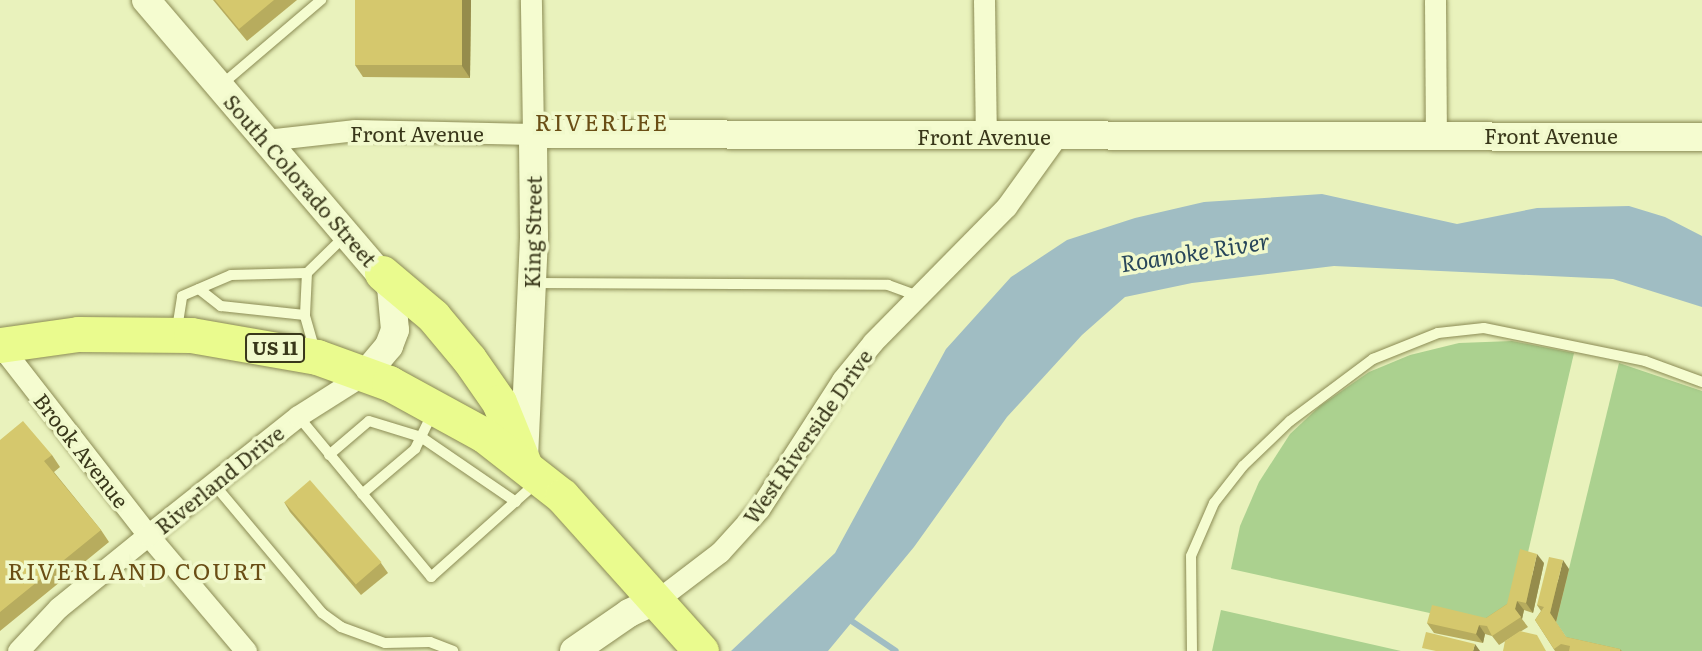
<!DOCTYPE html>
<html>
<head>
<meta charset="utf-8">
<style>
  body { margin:0 }
  #map { position:relative; width:1702px; height:651px; overflow:hidden; background:#e9f2bc; font-family:Literata,serif }
  div>[style] { position:absolute }
  [style*='--x'] { left:calc(var(--x)*1px); top:calc(var(--y)*1px); width:calc(var(--w)*1px); rotate:calc(var(--a)*1deg) }
  .green>* { inset:0; background:#abd18f }
  .water>* { inset:0; background:#a0bdc3 }
  .stream>* { height:6px; margin:-3px; padding:0 3px; transform-origin:3px; border-radius:3px; background:#a0bdc3 }
  .roads { filter:drop-shadow(0 0 2px #8b8b54) drop-shadow(0 0 2px #8b8b54) }
  .service>* { height:10px; margin:-5px; padding:0 5px; transform-origin:5px; border-radius:5px; background:#f5fcd0 }
  .minor>* { height:21px; margin:-10.5px; padding:0 10.5px; transform-origin:10.5px; border-radius:10.5px; background:#f5fcd0 }
  .tertiary>* { height:28px; margin:-14px; padding:0 14px; transform-origin:14px; border-radius:14px; background:#f5fcd0 }
  .primary>* { height:35px; margin:-17.5px; padding:0 17.5px; transform-origin:17.5px; border-radius:17.5px; background:#eafb8e }
  .wall>* { inset:0; background:#b7ac5e }
  .shaded-wall>* { inset:0; background:#958c4c }
  .building>* { inset:0; background:#d5c86d; transform-origin:0 0 }
  span { translate:-50% -50%; white-space:nowrap; text-align:center; line-height:1.15; -webkit-text-stroke:7px #f1f9cc; paint-order:stroke }
  .shield-label span { padding:2px 5px; background:#f1f9cc; border:2px solid; border-radius:5px; -webkit-text-stroke-width:0 }
  .shield-label { font-size:19px; color:#39371a; font-weight:700 }
  .street-label { font-size:21px; color:#39371a }
  .neighbourhood-label { font-size:23px; color:#6a4e15; letter-spacing:2px }
  .water-label { font-size:23px; color:#28465a; font-style:italic }
</style>
</head>
<body>
<div id="map">
  <div class="green">
    <div style="clip-path:polygon(1512px 341px,1574px 353px,1514px 613px,1493px 627px,1231px 569px,1240px 526px,1259px 482px,1290px 434px,1320px 406px,1369px 372px,1410px 355px,1459px 343px)"></div>
    <div style="clip-path:polygon(1619px 363px,1702px 391px,1702px 651px,1592px 651px,1573px 647px,1556px 622px)"></div>
    <div style="clip-path:polygon(1221px 610px,1401px 651px,1212px 651px)"></div>
  </div>
  <div class="water">
    <div style="clip-path:polygon(1322px 194px,1457px 224px,1537px 208px,1629px 206px,1665px 217px,1702px 236px,1702px 307px,1613px 279px,1334px 266px,1192px 283px,1125px 297px,1082px 335px,1007px 417px,914px 547px,828px 651px,731px 651px,835px 553px,946px 349px,1011px 277px,1067px 240px,1135px 218px,1204px 202px)"></div>
  </div>
  <div class="stream">
    <div style="--x:850;--y:620;--w:55;--a:34"></div>
  </div>
  <div class="roads">
    <div class="service">
      <div style="--x:220;--y:86;--w:133;--a:-40.4"></div>
      <div style="--x:532;--y:283;--w:356;--a:0.3"></div>
      <div style="--x:888;--y:285;--w:32;--a:20"></div>
      <div style="--x:199;--y:289;--w:28;--a:38"></div>
      <div style="--x:221;--y:306;--w:84;--a:6.1"></div>
      <div style="--x:177;--y:329;--w:33;--a:-81"></div>
      <div style="--x:182;--y:296;--w:53;--a:-23.2"></div>
      <div style="--x:231;--y:275;--w:76;--a:-1.5"></div>
      <div style="--x:315;--y:351;--w:37;--a:-106"></div>
      <div style="--x:305;--y:315;--w:42;--a:-87.3"></div>
      <div style="--x:307;--y:273;--w:54;--a:-44.3"></div>
      <div style="--x:298;--y:416;--w:209;--a:50.4"></div>
      <div style="--x:431;--y:577;--w:141;--a:-41.8"></div>
      <div style="--x:329;--y:455;--w:52;--a:-40.4"></div>
      <div style="--x:369;--y:421;--w:54;--a:17.1"></div>
      <div style="--x:421;--y:437;--w:115;--a:34.4"></div>
      <div style="--x:213;--y:483;--w:170;--a:50"></div>
      <div style="--x:322;--y:613;--w:24;--a:36"></div>
      <div style="--x:341;--y:627;--w:47;--a:20"></div>
      <div style="--x:385;--y:643;--w:45;--a:-1.3"></div>
      <div style="--x:430;--y:642;--w:25;--a:21"></div>
      <div style="--x:362;--y:494;--w:70;--a:-40.3"></div>
      <div style="--x:415;--y:449;--w:39;--a:-64"></div>
      <div style="--x:1192;--y:651;--w:95;--a:-90.6"></div>
      <div style="--x:1191;--y:556;--w:58;--a:-66.5"></div>
      <div style="--x:1214;--y:503;--w:47;--a:-51.9"></div>
      <div style="--x:1243;--y:466;--w:65;--a:-43.8"></div>
      <div style="--x:1290;--y:421;--w:104;--a:-36.8"></div>
      <div style="--x:1373;--y:359;--w:70;--a:-21.8"></div>
      <div style="--x:1438;--y:333;--w:46;--a:-6.2"></div>
      <div style="--x:1484;--y:328;--w:164;--a:11.6"></div>
      <div style="--x:1645;--y:361;--w:61;--a:20.2"></div>
    </div>
    <div class="minor">
      <div style="--x:984;--y:0;--w:136;--a:89.2"></div>
      <div style="--x:1435;--y:0;--w:135;--a:89.6"></div>
      <div style="--x:266;--y:140;--w:90;--a:-6.4"></div>
      <div style="--x:355;--y:130;--w:178;--a:1.3"></div>
      <div style="--x:533;--y:134;--w:134;--a:-90.9"></div>
      <div style="--x:0;--y:345;--w:241;--a:52.1"></div>
      <div style="--x:148;--y:535;--w:152;--a:49.8"></div>
      <div style="--x:657;--y:600;--w:79;--a:-37.3"></div>
      <div style="--x:720;--y:552;--w:58;--a:-47.8"></div>
      <div style="--x:759;--y:509;--w:153;--a:-57.2"></div>
      <div style="--x:842;--y:380;--w:49;--a:-50.8"></div>
      <div style="--x:873;--y:342;--w:190;--a:-45.4"></div>
      <div style="--x:1006;--y:207;--w:87;--a:-54.3"></div>
      <div style="--x:18;--y:651;--w:59;--a:-47.1"></div>
      <div style="--x:58;--y:608;--w:116;--a:-39"></div>
      <div style="--x:148;--y:535;--w:191;--a:-38.4"></div>
      <div style="--x:298;--y:416;--w:80;--a:-32.3"></div>
    </div>
    <div class="tertiary">
      <div style="--x:146;--y:0;--w:377;--a:49.5"></div>
      <div style="--x:391;--y:287;--w:43;--a:84.7"></div>
      <div style="--x:395;--y:330;--w:17;--a:111"></div>
      <div style="--x:389;--y:346;--w:35;--a:130"></div>
      <div style="--x:524;--y:458;--w:222;--a:-87.4"></div>
      <div style="--x:534;--y:236;--w:102;--a:-90.6"></div>
      <div style="--x:533;--y:134;--w:1169;--a:0.15"></div>
      <div style="--x:574;--y:651;--w:67;--a:-34.6"></div>
      <div style="--x:629;--y:613;--w:31;--a:-25"></div>
    </div>
    <div class="primary">
      <div style="--x:382;--y:273;--w:67;--a:40.1"></div>
      <div style="--x:433;--y:316;--w:56;--a:50.1"></div>
      <div style="--x:469;--y:359;--w:52;--a:55.1"></div>
      <div style="--x:499;--y:402;--w:67;--a:68"></div>
      <div style="--x:0;--y:345;--w:79;--a:-8"></div>
      <div style="--x:78;--y:334;--w:113;--a:0.5"></div>
      <div style="--x:191;--y:335;--w:128;--a:9.9"></div>
      <div style="--x:317;--y:357;--w:77;--a:19.9"></div>
      <div style="--x:389;--y:383;--w:108;--a:28.7"></div>
      <div style="--x:484;--y:435;--w:99;--a:38"></div>
      <div style="--x:562;--y:496;--w:208;--a:48.1"></div>
    </div>
  </div>
  <div class="wall">
    <div style="clip-path:polygon(213px 0,297px 0,247px 41px)"></div>
    <div style="clip-path:polygon(355px 0,471px 0,470px 78px,363px 77px,355px 65px)"></div>
    <div style="clip-path:polygon(0 440px,52px 455px,60px 467px,54px 472px,101px 530px,109px 542px,0 631px)"></div>
    <div style="clip-path:polygon(284px 502px,381px 563px,388px 573px,361px 595px,290px 512px)"></div>
    <div style="clip-path:polygon(1544px 563px,1533px 613px,1524px 610px,1522px 619px,1528px 627px,1499px 645px,1492px 636px,1485px 634px,1483px 643px,1434px 633px,1427px 623px,1486px 618px,1507px 604px)"></div>
    <div style="clip-path:polygon(1569px 569px,1556px 622px,1566px 637px,1620px 649px,1622px 651px,1555px 651px,1535px 620px,1541px 611px,1537px 605px)"></div>
  </div>
  <div class="shaded-wall">
    <div style="clip-path:polygon(462px 0,471px 0,470px 78px,462px 66px)"></div>
    <div style="clip-path:polygon(1537px 554px,1544px 563px,1533px 613px,1526px 603px)"></div>
    <div style="clip-path:polygon(1563px 560px,1569px 569px,1556px 622px,1550px 613px)"></div>
    <div style="clip-path:polygon(1517px 601px,1524px 610px,1522px 619px,1515px 609px)"></div>
    <div style="clip-path:polygon(1479px 625px,1485px 634px,1483px 643px,1476px 634px)"></div>
    <div style="clip-path:polygon(1475px 644px,1480px 651px,1473px 651px)"></div>
  </div>
  <div class="building">
    <div style="clip-path:polygon(215px 0,274px 0,239px 29px)"></div>
    <div style="left:355px;top:0;width:107px;height:65px"></div>
    <div style="clip-path:polygon(23px 421px,52px 455px,44px 461px,101px 530px,0 612px,0 440px)"></div>
    <div style="left:310px;top:480px;width:109px;height:34px;rotate:49deg"></div>
    <div style="clip-path:polygon(1520px 549px,1537px 554px,1526px 603px,1517px 601px,1515px 609px,1521px 617px,1492px 636px,1487px 626px,1479px 625px,1476px 634px,1427px 623px,1432px 605px,1486px 618px,1507px 604px)"></div>
    <div style="clip-path:polygon(1549px 557px,1563px 560px,1550px 613px,1566px 637px,1620px 649px,1620px 651px,1569px 651px,1570px 646px,1561px 644px,1554px 649px,1535px 620px,1544px 607px,1537px 605px)"></div>
    <div style="clip-path:polygon(1520px 631px,1537px 635px,1546px 651px,1503px 651px,1505px 641px)"></div>
    <div style="clip-path:polygon(1426px 632px,1475px 644px,1473px 651px,1436px 651px,1422px 648px)"></div>
  </div>
  <div class="shield-label">
    <span style="left:275px;top:348px">US 11</span>
  </div>
  <div class="street-label">
    <span style="left:417px;top:133px">Front Avenue</span>
    <span style="left:1551px;top:135px">Front Avenue</span>
    <span style="left:984px;top:136px">Front Avenue</span>
    <span style="left:301px;top:180px;rotate:49deg">South Colorado Street</span>
    <span style="left:532px;top:232px;rotate:-89deg">King Street</span>
    <span style="left:807px;top:436px;rotate:-55deg">West Riverside Drive</span>
    <span style="left:82px;top:450px;rotate:52deg">Brook Avenue</span>
    <span style="left:219px;top:479px;rotate:-39deg">Riverland Drive</span>
  </div>
  <div class="neighbourhood-label">
    <span style="left:602px;top:121px">RIVERLEE</span>
    <span style="left:138px;top:570px">RIVERLAND COURT</span>
  </div>
  <div class="water-label">
    <span style="left:1195px;top:251px;rotate:-9deg">Roanoke River</span>
  </div>
</div>
</body>
</html>
